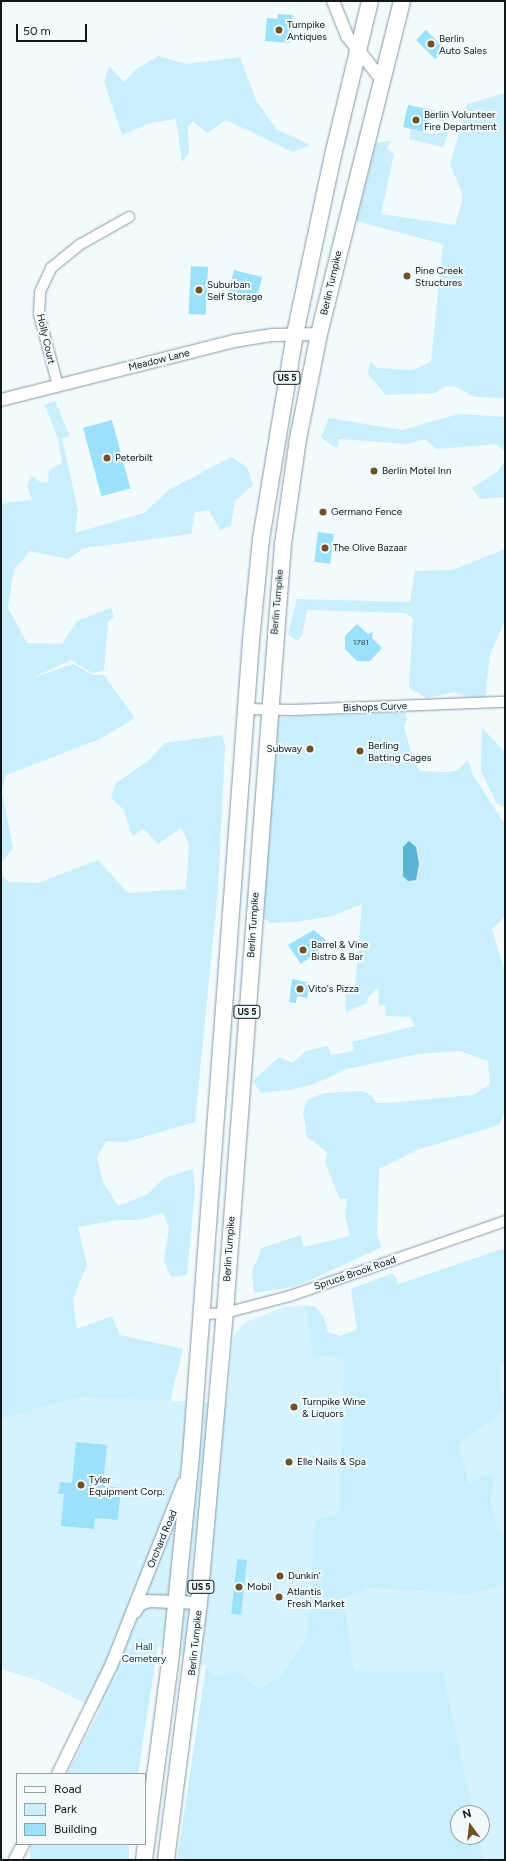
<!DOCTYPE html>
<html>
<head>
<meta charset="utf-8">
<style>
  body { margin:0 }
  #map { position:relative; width:506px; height:1861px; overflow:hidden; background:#f1fafd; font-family:Figtree,sans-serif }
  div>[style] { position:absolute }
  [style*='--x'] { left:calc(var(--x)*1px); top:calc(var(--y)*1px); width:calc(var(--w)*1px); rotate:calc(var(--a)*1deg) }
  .built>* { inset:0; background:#d5f3ff }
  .green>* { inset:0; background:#c9eefc; transform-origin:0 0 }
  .water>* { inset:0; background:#5ab4d4 }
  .building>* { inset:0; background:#9ce1fb; transform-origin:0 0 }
  .roads { filter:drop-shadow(0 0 1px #8599a1) drop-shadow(0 0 1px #8599a1) }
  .minor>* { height:10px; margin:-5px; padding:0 5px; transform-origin:5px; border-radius:5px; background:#fff }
  .tertiary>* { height:12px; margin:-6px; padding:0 6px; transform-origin:6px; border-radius:6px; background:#fff }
  .trunk>* { height:16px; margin:-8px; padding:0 8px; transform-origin:8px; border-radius:8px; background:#fff }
  .dots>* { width:11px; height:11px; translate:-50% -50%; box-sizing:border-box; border:2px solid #f1fafd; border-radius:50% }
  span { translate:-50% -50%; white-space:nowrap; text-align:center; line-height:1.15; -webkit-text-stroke:4px #f1fafd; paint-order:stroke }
  .number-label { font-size:8px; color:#324a52 }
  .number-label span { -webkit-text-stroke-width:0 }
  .shield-label span { padding:1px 3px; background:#f1fafd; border:1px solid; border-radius:3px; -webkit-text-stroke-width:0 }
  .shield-label { font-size:9px; color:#0f171a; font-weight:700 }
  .poi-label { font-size:10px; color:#0f171a }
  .left { translate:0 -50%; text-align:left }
  .right { translate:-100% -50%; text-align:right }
  .street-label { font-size:10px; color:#0f171a }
  .park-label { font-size:10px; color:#05313f }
  .frame { position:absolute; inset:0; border:2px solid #0f171a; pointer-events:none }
  .legend { position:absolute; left:16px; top:1773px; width:130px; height:72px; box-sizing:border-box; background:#f1fafd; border:1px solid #979fa2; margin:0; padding:5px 7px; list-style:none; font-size:12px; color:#0f171a }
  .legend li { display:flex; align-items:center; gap:8px; height:20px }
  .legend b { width:20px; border:1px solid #979fa2 }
  .north { position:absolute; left:450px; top:1805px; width:40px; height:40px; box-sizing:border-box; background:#f1fafd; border:1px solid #979fa2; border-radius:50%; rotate:345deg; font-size:11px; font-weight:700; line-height:16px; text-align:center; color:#0f171a }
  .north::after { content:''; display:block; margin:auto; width:14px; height:18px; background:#705227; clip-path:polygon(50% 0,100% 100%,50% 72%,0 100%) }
  .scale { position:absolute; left:16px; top:24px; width:71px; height:18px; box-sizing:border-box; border:2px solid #0f171a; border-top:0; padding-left:5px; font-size:12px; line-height:14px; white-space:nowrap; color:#0f171a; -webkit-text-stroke:3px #f1fafd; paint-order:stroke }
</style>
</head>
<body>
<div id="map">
  <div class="built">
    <div style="clip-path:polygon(305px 1305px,313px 1356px,341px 1357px,344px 1361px,339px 1513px,315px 1519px,307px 1638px,279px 1678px,259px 1689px,236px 1670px,217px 1677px,206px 1667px,138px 1637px,101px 1711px,40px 1681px,1px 1669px,1px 1419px,78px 1397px,227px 1403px,233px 1336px,244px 1323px,283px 1307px)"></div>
    <div style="clip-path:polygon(505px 1361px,505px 1538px,497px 1525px,491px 1503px,494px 1484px,492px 1473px,469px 1484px,459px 1444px,504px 1410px,499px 1365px)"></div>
    <div style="clip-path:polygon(505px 1584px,505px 1860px,484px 1860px,479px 1837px,482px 1837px,482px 1813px,474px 1813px,443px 1672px,354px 1671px,344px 1597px,368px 1588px,468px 1594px)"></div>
  </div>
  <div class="green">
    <div style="clip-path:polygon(159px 56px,186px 64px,240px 57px,256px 100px,276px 129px,310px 145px,293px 152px,226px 120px,207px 133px,193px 121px,188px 127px,189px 153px,182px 162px,176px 119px,151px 123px,122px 135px,104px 82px,109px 66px,124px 82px,136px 69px)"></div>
    <div style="clip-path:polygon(505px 93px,505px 398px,475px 397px,456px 387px,446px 386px,435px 393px,386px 395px,368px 374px,370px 361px,377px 368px,412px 370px,431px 362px,443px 244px,356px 221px,376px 143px,391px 141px,387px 148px,394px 154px,381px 214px,455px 225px,462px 202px,462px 192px,450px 165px,467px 104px)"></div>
    <div style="clip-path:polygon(411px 129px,433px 134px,449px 131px,443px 147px,409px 139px)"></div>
    <div style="clip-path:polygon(55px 401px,70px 436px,62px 439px,78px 510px,75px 533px,144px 513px,169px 490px,231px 457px,247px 467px,253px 485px,235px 501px,231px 526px,220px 530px,209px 510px,195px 512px,191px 534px,84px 548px,68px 559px,30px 551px,14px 570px,8px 608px,27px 643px,62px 644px,77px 621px,111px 608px,114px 617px,108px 621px,104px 671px,92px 673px,71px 660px,30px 679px,73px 664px,93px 675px,104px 675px,135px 718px,100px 739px,6px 775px,2px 792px,13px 848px,1px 863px,1px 503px,32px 500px,27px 487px,31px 476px,42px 483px,48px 482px,49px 470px,62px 463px,58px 439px,45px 405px)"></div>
    <div style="clip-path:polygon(459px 414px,505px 417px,505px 452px,496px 444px,437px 449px,425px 439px,408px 444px,339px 439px,338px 447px,334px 447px,321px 437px,329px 418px,402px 430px)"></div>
    <div style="clip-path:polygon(505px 461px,505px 497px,480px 499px,472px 488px,497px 472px)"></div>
    <div style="clip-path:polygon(505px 549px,505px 620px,490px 655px,485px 698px,468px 697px,454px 692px,427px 698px,409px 688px,413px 618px,405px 613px,307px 610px,302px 635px,297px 641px,288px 634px,297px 599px,410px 602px,415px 571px,452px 570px)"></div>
    <div style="clip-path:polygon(405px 712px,407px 719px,404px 727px,413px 759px,420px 771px,447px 772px,458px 770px,468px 760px,473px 775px,504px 823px,505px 917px,492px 929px,505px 972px,505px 1111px,499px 1125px,417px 1150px,379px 1169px,377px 1236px,382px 1247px,297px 1286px,254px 1293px,252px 1271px,262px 1248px,301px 1235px,304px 1247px,350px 1236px,345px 1215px,347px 1199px,340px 1199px,325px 1163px,327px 1152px,307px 1137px,303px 1112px,307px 1100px,324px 1093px,361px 1091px,371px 1095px,376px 1103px,388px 1103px,473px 1095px,490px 1084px,488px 1061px,460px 1051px,418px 1054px,347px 1069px,314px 1084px,289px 1090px,261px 1093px,253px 1081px,279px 1057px,292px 1063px,306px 1051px,328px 1046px,331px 1055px,354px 1051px,352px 1042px,415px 1026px,410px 1017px,386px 1016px,385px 1005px,379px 1006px,378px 988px,368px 997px,367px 1003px,346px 1012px,345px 992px,355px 989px,362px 904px,332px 916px,296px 922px,269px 923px,261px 914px,279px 717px)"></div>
    <div style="clip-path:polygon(482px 728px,505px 752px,505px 807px,497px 804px,481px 771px)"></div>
    <div style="clip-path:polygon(222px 735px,225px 746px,218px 889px,195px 1122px,126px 1142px,106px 1141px,97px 1157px,103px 1182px,118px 1206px,148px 1194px,164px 1178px,193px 1169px,195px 1189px,187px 1275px,171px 1277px,164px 1260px,169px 1228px,163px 1213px,139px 1220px,117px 1220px,78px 1227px,87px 1265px,73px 1299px,77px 1329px,112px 1316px,120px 1335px,183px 1349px,170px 1401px,78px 1397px,1px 1419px,1px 874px,9px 882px,38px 883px,98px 860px,128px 893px,186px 889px,189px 844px,181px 828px,158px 844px,144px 829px,132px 836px,124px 810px,111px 798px,116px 783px,148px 761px,165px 743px)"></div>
    <div style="clip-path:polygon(505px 1248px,505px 1361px,499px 1365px,504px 1410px,459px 1444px,469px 1483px,492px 1473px,494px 1484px,491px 1503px,497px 1525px,505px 1538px,505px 1584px,468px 1594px,368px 1588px,344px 1598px,354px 1671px,443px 1672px,474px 1813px,458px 1813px,458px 1837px,479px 1837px,484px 1860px,177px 1860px,206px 1667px,217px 1677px,236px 1670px,259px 1689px,279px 1678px,307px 1638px,315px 1519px,339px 1513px,344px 1361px,341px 1357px,313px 1356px,305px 1305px,316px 1307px,323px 1316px,328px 1332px,340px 1336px,357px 1329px,351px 1289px,393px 1273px,399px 1284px)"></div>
    <div style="clip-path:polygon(138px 1636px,158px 1644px,138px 1774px,67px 1774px)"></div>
    <div style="left:30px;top:1844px;width:99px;height:18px"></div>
  </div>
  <div class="water">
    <div style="clip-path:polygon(409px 841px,416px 847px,419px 864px,416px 880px,408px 881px,403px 876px,403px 847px)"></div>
  </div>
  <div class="building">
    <div style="clip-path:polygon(278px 14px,293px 15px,290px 43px,265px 41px,267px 18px,277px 19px)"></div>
    <div style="left:426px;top:30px;width:27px;height:14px;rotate:45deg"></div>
    <div style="clip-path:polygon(408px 105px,446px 113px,444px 121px,428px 118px,425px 132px,403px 127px)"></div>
    <div style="left:191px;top:266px;width:17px;height:48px;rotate:3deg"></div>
    <div style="left:234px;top:270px;width:29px;height:28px;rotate:14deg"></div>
    <div style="left:112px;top:420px;width:71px;height:30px;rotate:75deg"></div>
    <div style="left:318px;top:532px;width:16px;height:30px;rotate:7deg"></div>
    <div style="clip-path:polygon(357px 624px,368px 634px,373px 632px,372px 638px,382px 648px,370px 661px,357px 661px,345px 649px,345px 636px)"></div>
    <div style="clip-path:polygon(314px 930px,329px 943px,301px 964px,288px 945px)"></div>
    <div style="clip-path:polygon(292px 979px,310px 983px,307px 998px,297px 996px,296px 1003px,289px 1002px)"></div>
    <div style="clip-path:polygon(76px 1442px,107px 1445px,103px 1486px,121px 1488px,118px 1520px,95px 1518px,94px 1529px,61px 1526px,64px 1494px,58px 1494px,60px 1482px,72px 1483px)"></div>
    <div style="left:237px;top:1559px;width:10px;height:55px;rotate:6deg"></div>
  </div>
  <div class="roads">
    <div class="minor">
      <div style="--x:58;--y:386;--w:74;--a:-104.8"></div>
      <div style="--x:39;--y:314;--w:22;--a:-87"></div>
      <div style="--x:40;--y:292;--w:26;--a:-65"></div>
      <div style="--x:51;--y:268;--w:38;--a:-39"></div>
      <div style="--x:81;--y:244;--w:55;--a:-29.4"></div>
      <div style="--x:246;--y:709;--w:47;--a:1.2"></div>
      <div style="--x:293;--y:710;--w:212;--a:-2.2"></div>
      <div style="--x:202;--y:1314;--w:23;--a:-2"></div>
      <div style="--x:225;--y:1313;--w:67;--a:-14.7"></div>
      <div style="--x:290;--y:1296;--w:228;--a:-19.2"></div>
    </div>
    <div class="tertiary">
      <div style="--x:333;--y:1;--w:38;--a:68"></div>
      <div style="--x:347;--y:36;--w:56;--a:51.5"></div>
      <div style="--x:1;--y:400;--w:240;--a:-14.2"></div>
      <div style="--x:234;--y:341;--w:39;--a:-9"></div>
      <div style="--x:273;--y:335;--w:46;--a:-1.2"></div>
      <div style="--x:135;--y:1612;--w:9;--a:-58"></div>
      <div style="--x:140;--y:1604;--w:9;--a:-18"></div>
      <div style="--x:149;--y:1601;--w:50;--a:2.3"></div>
      <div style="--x:58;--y:1774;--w:120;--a:-63.9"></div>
      <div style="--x:111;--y:1666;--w:196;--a:-68.4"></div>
      <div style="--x:15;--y:1860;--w:18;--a:-63"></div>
    </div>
    <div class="trunk">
      <div style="--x:144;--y:1860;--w:199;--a:-82.5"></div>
      <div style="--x:170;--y:1663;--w:208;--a:-84.2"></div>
      <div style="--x:191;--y:1456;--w:817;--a:-85.79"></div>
      <div style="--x:251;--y:641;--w:102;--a:-84.4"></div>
      <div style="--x:261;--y:539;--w:208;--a:-80.6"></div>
      <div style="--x:295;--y:334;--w:187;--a:-78"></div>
      <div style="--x:334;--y:151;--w:154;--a:-76.5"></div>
      <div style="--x:166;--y:1860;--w:259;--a:-82.7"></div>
      <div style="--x:199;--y:1603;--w:291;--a:-84.9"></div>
      <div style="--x:225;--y:1313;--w:771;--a:-85.69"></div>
      <div style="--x:283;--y:544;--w:106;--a:-81.9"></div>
      <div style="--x:298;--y:439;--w:107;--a:-78.7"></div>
      <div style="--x:319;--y:334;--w:343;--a:-76"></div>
    </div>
  </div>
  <div class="dots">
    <div style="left:279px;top:30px;background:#705227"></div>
    <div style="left:431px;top:44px;background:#705227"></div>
    <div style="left:416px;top:120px;background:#705227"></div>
    <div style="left:407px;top:276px;background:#705227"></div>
    <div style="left:199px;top:290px;background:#705227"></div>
    <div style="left:107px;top:458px;background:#705227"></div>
    <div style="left:374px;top:471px;background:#705227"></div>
    <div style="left:323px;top:512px;background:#705227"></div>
    <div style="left:325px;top:548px;background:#705227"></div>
    <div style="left:310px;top:749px;background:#705227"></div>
    <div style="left:360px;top:751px;background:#705227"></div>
    <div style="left:303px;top:950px;background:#705227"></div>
    <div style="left:300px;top:989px;background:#705227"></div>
    <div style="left:294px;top:1407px;background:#705227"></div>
    <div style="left:289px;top:1462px;background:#705227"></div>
    <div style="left:81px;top:1485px;background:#705227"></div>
    <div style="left:280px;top:1576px;background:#705227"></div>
    <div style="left:239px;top:1587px;background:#705227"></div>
    <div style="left:279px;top:1597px;background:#705227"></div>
  </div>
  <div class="number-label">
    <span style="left:361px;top:643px">1781</span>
  </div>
  <div class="shield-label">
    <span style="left:287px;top:378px">US 5</span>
    <span style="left:247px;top:1012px">US 5</span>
    <span style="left:201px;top:1587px">US 5</span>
  </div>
  <div class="poi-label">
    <span class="left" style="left:287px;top:30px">Turnpike<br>Antiques</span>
    <span class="left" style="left:439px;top:44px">Berlin<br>Auto Sales</span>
    <span class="left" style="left:424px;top:120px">Berlin Volunteer<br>Fire Department</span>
    <span class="left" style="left:415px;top:276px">Pine Creek<br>Structures</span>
    <span class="left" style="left:207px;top:290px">Suburban<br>Self Storage</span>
    <span class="left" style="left:115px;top:458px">Peterbilt</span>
    <span class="left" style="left:382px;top:471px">Berlin Motel Inn</span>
    <span class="left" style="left:331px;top:512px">Germano Fence</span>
    <span class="left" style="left:333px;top:548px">The Olive Bazaar</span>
    <span class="left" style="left:368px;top:751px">Berling<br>Batting Cages</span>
    <span class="right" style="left:302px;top:749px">Subway</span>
    <span class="left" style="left:311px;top:950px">Barrel &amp; Vine<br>Bistro &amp; Bar</span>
    <span class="left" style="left:308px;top:989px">Vito's Pizza</span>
    <span class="left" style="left:302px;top:1407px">Turnpike Wine<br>&amp; Liquors</span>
    <span class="left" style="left:297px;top:1462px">Elle Nails &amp; Spa</span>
    <span class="left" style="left:89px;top:1485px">Tyler<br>Equipment Corp.</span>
    <span class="left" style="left:288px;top:1576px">Dunkin'</span>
    <span class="left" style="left:247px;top:1587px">Mobil</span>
    <span class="left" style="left:287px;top:1597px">Atlantis<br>Fresh Market</span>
  </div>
  <div class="street-label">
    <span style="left:331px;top:283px;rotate:-77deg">Berlin Turnpike</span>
    <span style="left:46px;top:339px;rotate:77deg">Holly Court</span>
    <span style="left:159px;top:360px;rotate:-14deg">Meadow Lane</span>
    <span style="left:277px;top:602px;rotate:-85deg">Berlin Turnpike</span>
    <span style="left:375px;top:707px;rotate:-2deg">Bishops Curve</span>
    <span style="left:253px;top:925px;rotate:-86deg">Berlin Turnpike</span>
    <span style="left:229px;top:1249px;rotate:-86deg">Berlin Turnpike</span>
    <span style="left:355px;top:1273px;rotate:-19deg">Spruce Brook Road</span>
    <span style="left:162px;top:1539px;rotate:-67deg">Orchard Road</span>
    <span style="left:195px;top:1643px;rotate:-84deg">Berlin Turnpike</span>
  </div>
  <div class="park-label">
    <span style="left:144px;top:1652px">Hall<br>Cemetery</span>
  </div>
  <div class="frame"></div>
  <ul class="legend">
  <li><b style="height:5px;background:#fff"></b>Road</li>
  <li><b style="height:11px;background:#c9eefc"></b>Park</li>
  <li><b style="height:11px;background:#9ce1fb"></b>Building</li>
  </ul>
  <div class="north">N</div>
  <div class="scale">50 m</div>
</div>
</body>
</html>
